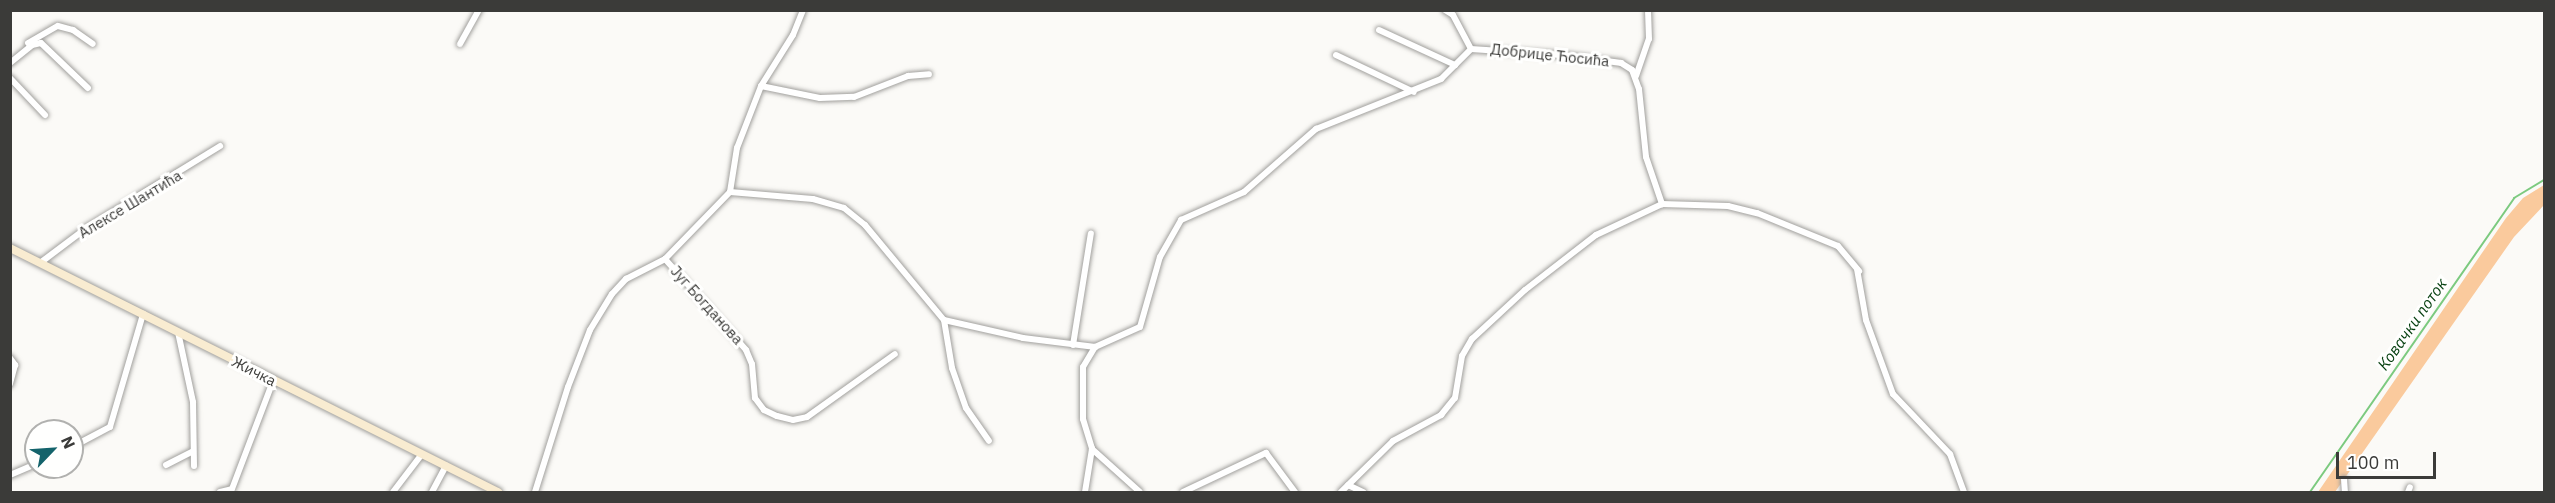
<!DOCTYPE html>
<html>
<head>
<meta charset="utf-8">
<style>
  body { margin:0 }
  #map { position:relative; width:2555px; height:503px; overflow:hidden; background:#fbfaf7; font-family:"IBM Plex Sans",sans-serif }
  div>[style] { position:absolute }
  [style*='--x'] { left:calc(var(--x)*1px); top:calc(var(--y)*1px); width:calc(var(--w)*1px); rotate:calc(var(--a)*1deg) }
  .green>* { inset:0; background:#faca9d }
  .stream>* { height:2px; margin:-1px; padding:0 1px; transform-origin:1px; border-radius:1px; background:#7cca7f }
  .roads { filter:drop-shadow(0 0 2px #a1a09d) drop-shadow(0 0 2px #a1a09d) }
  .minor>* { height:6px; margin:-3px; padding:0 3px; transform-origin:3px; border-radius:3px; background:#fff }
  .secondary>* { height:8px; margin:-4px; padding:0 4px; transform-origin:4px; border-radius:4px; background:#f9ecd1 }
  span { translate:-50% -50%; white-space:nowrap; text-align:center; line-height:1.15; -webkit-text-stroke:6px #fffffe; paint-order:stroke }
  .street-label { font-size:15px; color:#3b3b39 }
  .water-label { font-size:16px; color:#023d0c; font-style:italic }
  .frame { position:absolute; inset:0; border:12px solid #3b3b39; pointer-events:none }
  .north { position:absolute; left:24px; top:419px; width:60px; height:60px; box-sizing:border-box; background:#fffffe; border:2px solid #b1b1af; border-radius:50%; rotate:65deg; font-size:16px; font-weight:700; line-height:24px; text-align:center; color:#3b3b39 }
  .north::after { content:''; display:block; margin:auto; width:21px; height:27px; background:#14636b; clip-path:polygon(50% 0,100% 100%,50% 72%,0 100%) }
  .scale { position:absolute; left:2336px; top:452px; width:100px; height:27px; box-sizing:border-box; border:3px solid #3b3b39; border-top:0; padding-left:8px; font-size:18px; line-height:21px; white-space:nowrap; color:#3b3b39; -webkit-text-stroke:4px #fffffe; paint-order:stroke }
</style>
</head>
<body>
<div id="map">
  <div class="green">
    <div style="clip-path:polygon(2544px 185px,2544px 205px,2514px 237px,2335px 492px,2318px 492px,2506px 218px,2523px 198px)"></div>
  </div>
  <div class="stream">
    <div style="--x:2310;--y:492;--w:358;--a:-55.2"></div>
    <div style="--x:2514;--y:198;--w:35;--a:-31"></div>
  </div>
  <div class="roads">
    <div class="minor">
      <div style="--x:1445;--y:10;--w:9;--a:32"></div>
      <div style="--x:1453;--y:15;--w:38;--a:62"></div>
      <div style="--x:1379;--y:30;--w:84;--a:24.7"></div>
      <div style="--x:28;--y:43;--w:34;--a:-30"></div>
      <div style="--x:58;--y:26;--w:16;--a:15"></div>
      <div style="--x:73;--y:30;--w:24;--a:35"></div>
      <div style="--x:460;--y:44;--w:39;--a:-61"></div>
      <div style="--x:1471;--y:49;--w:90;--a:3.8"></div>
      <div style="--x:1561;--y:55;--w:61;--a:7.6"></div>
      <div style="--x:1621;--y:63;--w:13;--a:32"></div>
      <div style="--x:1632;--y:70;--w:20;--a:70"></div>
      <div style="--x:1639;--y:89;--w:68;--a:84.1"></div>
      <div style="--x:1646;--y:157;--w:50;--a:71.2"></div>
      <div style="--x:1336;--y:55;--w:86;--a:25.4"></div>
      <div style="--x:10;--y:63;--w:28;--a:-39"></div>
      <div style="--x:32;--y:45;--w:9;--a:-13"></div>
      <div style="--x:41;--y:43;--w:65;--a:43.8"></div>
      <div style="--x:1636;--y:76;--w:39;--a:-71"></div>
      <div style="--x:1649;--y:39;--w:29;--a:-92"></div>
      <div style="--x:10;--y:78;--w:51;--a:46.6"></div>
      <div style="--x:761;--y:86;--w:60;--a:11.5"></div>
      <div style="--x:820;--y:98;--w:34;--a:-2"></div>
      <div style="--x:854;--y:97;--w:58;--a:-21.3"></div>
      <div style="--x:908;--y:76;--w:21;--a:-5"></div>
      <div style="--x:730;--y:192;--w:83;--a:4.8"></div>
      <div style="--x:813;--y:199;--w:32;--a:16"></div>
      <div style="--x:844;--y:208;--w:27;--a:39"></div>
      <div style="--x:865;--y:225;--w:124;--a:50.3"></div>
      <div style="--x:944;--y:320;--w:81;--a:12.8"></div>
      <div style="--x:1023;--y:338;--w:73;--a:7.1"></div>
      <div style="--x:1095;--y:347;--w:49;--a:-24"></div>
      <div style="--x:1140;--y:327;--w:73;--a:-74.1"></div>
      <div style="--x:1160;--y:257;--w:43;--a:-60.4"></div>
      <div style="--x:1181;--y:220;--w:69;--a:-24"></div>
      <div style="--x:1244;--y:192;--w:96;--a:-41.2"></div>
      <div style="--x:1316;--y:129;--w:135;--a:-21.8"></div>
      <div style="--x:1441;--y:79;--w:42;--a:-45"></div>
      <div style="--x:665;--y:259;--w:122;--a:48.3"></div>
      <div style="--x:746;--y:350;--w:15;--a:67"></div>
      <div style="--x:752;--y:364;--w:34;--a:85"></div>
      <div style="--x:755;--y:398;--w:15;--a:53"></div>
      <div style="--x:764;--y:410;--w:14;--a:25"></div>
      <div style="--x:777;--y:416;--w:16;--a:14"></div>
      <div style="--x:793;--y:420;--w:14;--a:-12"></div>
      <div style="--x:807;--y:417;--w:108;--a:-35.6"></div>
      <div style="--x:40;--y:263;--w:60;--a:-36.9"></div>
      <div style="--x:88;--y:227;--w:155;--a:-31.5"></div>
      <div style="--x:1857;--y:269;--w:52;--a:80"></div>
      <div style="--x:1866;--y:320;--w:79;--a:70"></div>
      <div style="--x:1893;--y:394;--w:83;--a:46.5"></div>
      <div style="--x:1950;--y:454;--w:40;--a:69.8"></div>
      <div style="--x:944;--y:320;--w:49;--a:80.5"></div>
      <div style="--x:952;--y:368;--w:42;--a:70.7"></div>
      <div style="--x:966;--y:408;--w:40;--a:55.1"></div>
      <div style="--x:178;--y:332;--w:72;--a:77.9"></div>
      <div style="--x:193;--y:402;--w:64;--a:89.1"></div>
      <div style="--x:1073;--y:345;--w:113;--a:-80.9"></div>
      <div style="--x:1095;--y:347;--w:23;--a:121"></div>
      <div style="--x:1083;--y:367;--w:52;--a:90"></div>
      <div style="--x:1083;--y:419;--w:31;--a:73"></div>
      <div style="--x:1092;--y:449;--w:64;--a:41.9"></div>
      <div style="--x:10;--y:358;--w:9;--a:54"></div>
      <div style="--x:15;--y:365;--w:20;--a:105"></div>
      <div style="--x:72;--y:447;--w:43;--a:-27.8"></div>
      <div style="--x:110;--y:427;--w:118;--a:-73.7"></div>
      <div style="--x:166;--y:465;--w:30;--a:-27"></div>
      <div style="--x:10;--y:475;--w:28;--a:-23"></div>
      <div style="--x:2344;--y:479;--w:13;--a:86"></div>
      <div style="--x:1348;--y:485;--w:17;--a:25"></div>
      <div style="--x:220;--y:492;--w:12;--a:-14"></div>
      <div style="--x:232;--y:489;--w:116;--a:-69.2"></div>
      <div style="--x:393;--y:492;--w:48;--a:-52.7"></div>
      <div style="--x:432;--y:492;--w:30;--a:-62"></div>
      <div style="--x:535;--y:492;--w:110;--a:-72.6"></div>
      <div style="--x:568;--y:387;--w:61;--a:-68.9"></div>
      <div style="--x:590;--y:330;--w:42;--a:-58.6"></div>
      <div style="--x:612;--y:294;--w:21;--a:-47"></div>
      <div style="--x:626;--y:279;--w:44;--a:-27.1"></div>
      <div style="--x:665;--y:259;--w:93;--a:-45.9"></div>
      <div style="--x:730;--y:192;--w:45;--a:-81"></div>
      <div style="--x:737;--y:148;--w:66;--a:-68.8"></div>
      <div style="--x:761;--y:86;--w:60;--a:-57.9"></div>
      <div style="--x:793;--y:35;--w:27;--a:-68"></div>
      <div style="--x:1085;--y:492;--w:44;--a:-80.8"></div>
      <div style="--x:1183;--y:492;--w:92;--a:-25.2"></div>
      <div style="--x:1266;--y:453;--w:49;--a:53.4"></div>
      <div style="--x:1341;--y:492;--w:73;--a:-44.4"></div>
      <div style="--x:1393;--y:441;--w:55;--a:-28.4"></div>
      <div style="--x:1441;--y:415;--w:22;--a:-51"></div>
      <div style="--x:1455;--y:398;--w:43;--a:-80.5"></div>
      <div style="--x:1462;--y:356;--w:20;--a:-60"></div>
      <div style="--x:1472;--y:339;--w:72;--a:-42.8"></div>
      <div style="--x:1525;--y:290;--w:90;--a:-37.8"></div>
      <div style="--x:1596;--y:235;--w:73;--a:-25.2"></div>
      <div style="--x:1662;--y:204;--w:66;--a:1.7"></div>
      <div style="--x:1728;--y:206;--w:30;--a:14"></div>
      <div style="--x:1757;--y:213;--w:87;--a:22.2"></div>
      <div style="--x:1838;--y:246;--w:33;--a:50"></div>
      <div style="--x:2408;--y:492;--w:5;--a:-68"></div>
    </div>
    <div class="secondary">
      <div style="--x:10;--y:248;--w:546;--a:26.57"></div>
    </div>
  </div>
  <div class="street-label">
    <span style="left:1550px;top:55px;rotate:6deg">Добрице Ћосића</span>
    <span style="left:130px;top:204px;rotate:-31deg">Алексе Шантића</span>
    <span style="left:707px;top:305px;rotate:48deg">Југ Богданова</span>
    <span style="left:254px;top:371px;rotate:27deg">Жичка</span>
  </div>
  <div class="water-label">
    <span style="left:2412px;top:324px;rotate:-55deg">Ковачки поток</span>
  </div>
  <div class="frame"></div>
  <div class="north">N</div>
  <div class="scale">100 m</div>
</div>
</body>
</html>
